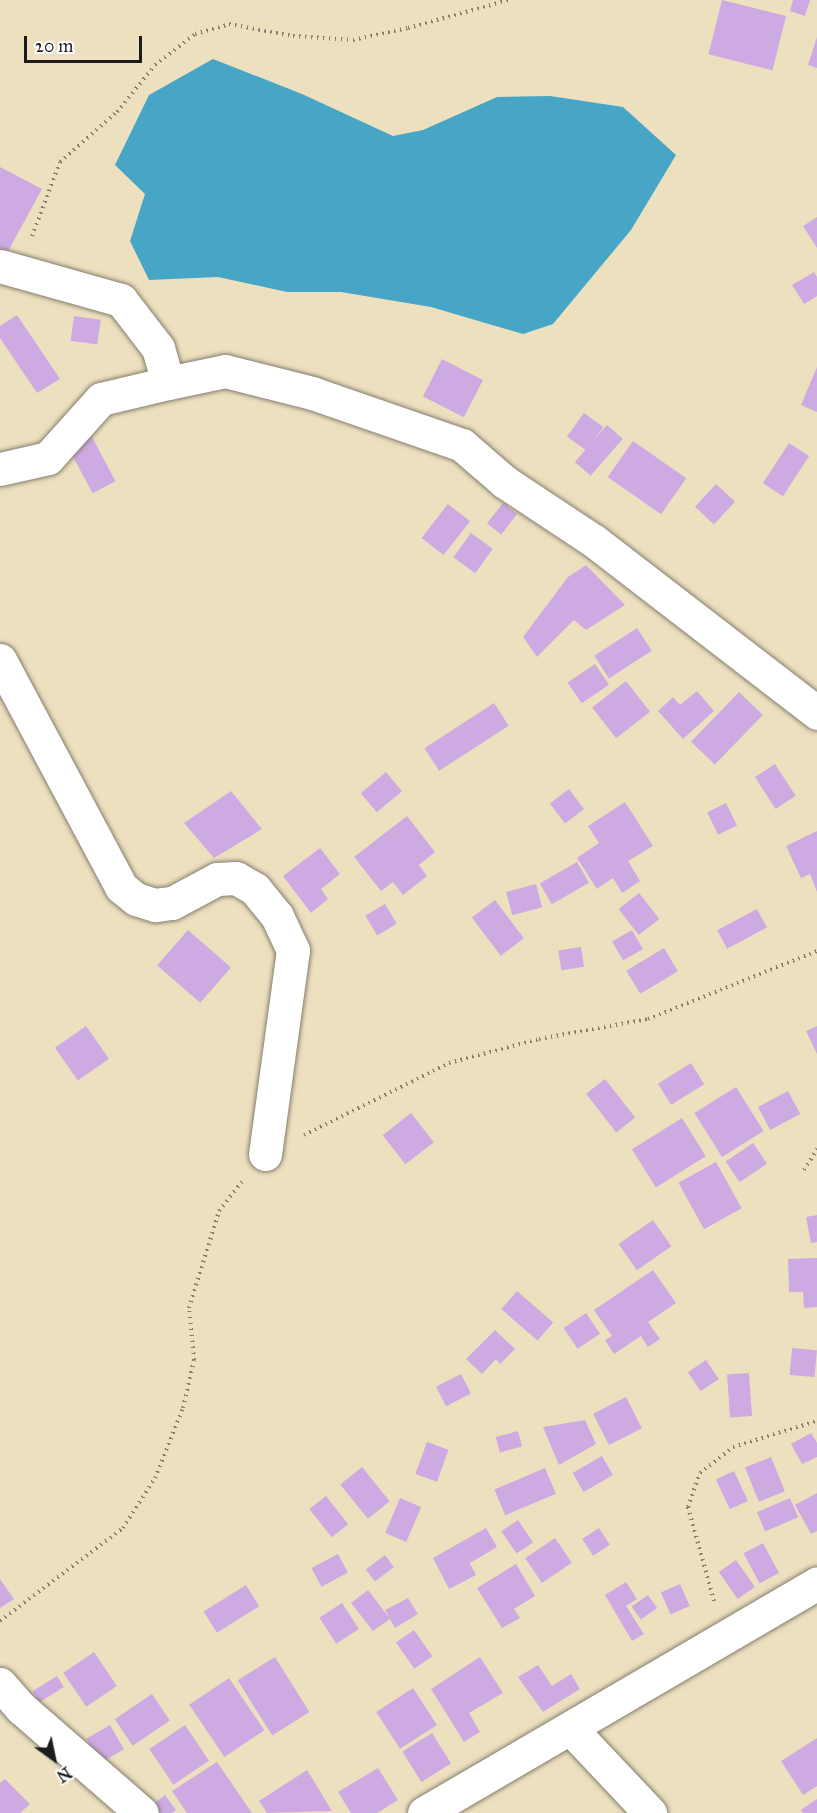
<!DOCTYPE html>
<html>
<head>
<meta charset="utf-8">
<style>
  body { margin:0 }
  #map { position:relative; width:817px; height:1813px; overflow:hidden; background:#ede0bf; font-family:"IM FELL Great Primer",serif }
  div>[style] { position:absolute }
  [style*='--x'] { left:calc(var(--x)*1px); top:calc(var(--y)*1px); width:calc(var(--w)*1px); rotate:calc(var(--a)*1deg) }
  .water>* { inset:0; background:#47a6c6 }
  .building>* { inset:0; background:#ceaae3; transform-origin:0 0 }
  .path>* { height:4px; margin-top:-2px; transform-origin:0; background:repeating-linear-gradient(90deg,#847e6e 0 1.5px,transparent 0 6px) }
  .roads { filter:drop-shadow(0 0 2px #847e6e) drop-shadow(0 0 2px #847e6e) }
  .minor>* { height:33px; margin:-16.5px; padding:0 16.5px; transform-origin:16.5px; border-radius:16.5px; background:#fff }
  span { translate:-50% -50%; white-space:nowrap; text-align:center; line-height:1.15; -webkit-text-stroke:4.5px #fff; paint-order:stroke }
  .north { position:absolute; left:24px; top:1729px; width:60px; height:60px; -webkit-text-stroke:4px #fff; paint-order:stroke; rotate:147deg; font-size:16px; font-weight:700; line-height:24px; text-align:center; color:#1c1c1c }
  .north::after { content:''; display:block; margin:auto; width:21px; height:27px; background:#1c1c1c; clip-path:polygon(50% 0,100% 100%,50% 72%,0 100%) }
  .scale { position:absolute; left:24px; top:36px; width:118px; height:27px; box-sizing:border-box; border:3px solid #1c1c1c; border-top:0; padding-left:8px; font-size:18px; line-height:21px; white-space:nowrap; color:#1c1c1c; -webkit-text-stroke:4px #fff; paint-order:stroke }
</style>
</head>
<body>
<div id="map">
  <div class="water">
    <div style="clip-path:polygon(213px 59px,302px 94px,393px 136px,423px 130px,497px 97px,550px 96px,623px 107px,676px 155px,631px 230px,553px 324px,523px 334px,431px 307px,341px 292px,287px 292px,218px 277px,149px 280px,130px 241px,145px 194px,115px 165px,149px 95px)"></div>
  </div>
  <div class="building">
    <div style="left:722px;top:0;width:66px;height:56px;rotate:14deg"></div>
    <div style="clip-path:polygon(793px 0,810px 0,805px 16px,790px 11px)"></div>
    <div style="clip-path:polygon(817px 37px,817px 68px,808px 65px)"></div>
    <div style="clip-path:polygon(0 167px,42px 189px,5px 257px,0 254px)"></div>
    <div style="clip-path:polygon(817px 217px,817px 248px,803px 226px)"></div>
    <div style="clip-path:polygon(814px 272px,817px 277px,817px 296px,804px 304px,792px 285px)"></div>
    <div style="clip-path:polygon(17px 315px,60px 379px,37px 393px,0 338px,0 326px)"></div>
    <div style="left:74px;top:316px;width:27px;height:25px;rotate:8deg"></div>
    <div style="left:442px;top:359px;width:46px;height:42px;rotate:27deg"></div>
    <div style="clip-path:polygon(817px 367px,817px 412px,801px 405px)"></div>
    <div style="left:584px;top:413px;width:24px;height:29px;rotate:36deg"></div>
    <div style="left:607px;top:425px;width:21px;height:49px;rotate:41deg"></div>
    <div style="left:92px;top:437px;width:50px;height:26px;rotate:62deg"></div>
    <div style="left:633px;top:441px;width:65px;height:44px;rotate:35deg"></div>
    <div style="left:789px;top:443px;width:24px;height:48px;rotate:33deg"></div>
    <div style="left:716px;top:484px;width:26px;height:31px;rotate:43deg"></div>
    <div style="left:503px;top:503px;width:18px;height:26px;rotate:38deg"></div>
    <div style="left:448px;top:504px;width:28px;height:43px;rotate:38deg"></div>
    <div style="left:471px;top:533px;width:27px;height:30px;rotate:36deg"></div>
    <div style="clip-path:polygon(586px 565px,625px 605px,586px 630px,574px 620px,537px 657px,523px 637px,568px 577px)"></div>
    <div style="left:637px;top:628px;width:27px;height:51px;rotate:57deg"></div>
    <div style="left:595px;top:664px;width:25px;height:33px;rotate:56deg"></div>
    <div style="left:626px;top:681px;width:39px;height:43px;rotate:52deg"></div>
    <div style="clip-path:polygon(697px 691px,714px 711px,683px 739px,658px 711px,673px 697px,680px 705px)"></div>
    <div style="left:739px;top:692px;width:33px;height:69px;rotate:44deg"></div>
    <div style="left:494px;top:703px;width:27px;height:83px;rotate:57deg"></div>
    <div style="left:775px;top:764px;width:38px;height:24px;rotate:57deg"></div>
    <div style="left:386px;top:772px;width:25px;height:33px;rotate:50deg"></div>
    <div style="left:569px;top:789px;width:25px;height:24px;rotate:53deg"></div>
    <div style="clip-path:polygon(231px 791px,262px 829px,214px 858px,184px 823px)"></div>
    <div style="clip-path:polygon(625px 802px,653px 846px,628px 861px,640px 881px,622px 893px,613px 878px,597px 889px,577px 858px,599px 843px,588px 826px)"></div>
    <div style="left:726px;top:803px;width:25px;height:21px;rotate:64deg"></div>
    <div style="clip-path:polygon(407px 816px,435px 852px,419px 865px,427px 876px,403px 895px,393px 882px,381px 891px,354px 857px)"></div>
    <div style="clip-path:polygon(817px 831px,817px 892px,810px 874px,801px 878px,786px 846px)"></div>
    <div style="clip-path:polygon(320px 848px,340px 874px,321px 889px,328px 899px,311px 913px,283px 876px)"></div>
    <div style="left:577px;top:862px;width:24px;height:43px;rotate:60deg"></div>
    <div style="left:536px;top:884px;width:24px;height:31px;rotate:75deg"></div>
    <div style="left:639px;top:893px;width:33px;height:26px;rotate:52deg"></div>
    <div style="left:495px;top:900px;width:48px;height:29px;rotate:53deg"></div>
    <div style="left:385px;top:904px;width:23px;height:23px;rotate:59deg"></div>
    <div style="left:757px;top:909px;width:21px;height:45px;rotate:62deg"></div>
    <div style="left:188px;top:930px;width:57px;height:47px;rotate:41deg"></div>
    <div style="left:632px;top:930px;width:22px;height:23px;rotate:60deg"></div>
    <div style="left:581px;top:947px;width:20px;height:23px;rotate:81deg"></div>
    <div style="left:664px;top:948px;width:27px;height:44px;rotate:59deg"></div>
    <div style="left:86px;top:1026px;width:40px;height:38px;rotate:55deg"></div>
    <div style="clip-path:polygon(817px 1026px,817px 1054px,806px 1031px)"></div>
    <div style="left:691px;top:1063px;width:25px;height:39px;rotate:58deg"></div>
    <div style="left:605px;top:1079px;width:49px;height:24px;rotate:52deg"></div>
    <div style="left:736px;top:1087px;width:52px;height:49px;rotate:58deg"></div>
    <div style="left:788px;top:1091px;width:26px;height:34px;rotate:62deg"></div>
    <div style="left:411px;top:1113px;width:37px;height:36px;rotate:52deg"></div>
    <div style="left:682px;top:1118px;width:45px;height:59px;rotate:58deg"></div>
    <div style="left:753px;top:1143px;width:25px;height:33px;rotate:56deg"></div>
    <div style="left:716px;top:1162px;width:53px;height:43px;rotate:61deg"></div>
    <div style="clip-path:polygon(817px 1215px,817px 1242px,811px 1243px,806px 1217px)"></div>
    <div style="left:653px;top:1220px;width:32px;height:42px;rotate:55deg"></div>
    <div style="clip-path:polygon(817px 1258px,817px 1307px,804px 1308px,803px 1292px,789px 1292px,788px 1259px)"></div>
    <div style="clip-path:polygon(653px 1270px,676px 1303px,648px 1322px,660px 1339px,648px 1347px,641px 1336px,614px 1354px,605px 1340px,612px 1336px,594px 1310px)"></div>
    <div style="left:517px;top:1291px;width:48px;height:24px;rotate:41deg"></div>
    <div style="left:586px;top:1313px;width:25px;height:27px;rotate:56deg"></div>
    <div style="clip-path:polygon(495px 1330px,515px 1349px,500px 1364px,496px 1359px,482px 1374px,466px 1359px)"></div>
    <div style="left:792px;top:1348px;width:25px;height:27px;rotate:5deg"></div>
    <div style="left:706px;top:1360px;width:23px;height:22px;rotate:56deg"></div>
    <div style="left:749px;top:1373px;width:43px;height:22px;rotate:86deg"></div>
    <div style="left:461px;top:1374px;width:22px;height:28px;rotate:63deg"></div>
    <div style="left:626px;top:1397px;width:35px;height:37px;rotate:63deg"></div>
    <div style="clip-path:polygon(585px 1420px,596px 1444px,559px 1465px,543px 1427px)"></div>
    <div style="left:518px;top:1431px;width:16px;height:23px;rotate:75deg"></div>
    <div style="clip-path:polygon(811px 1433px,817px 1443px,817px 1457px,802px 1464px,791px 1444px)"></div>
    <div style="left:427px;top:1442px;width:23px;height:34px;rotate:20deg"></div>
    <div style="left:602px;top:1456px;width:22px;height:34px;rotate:60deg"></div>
    <div style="left:771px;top:1457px;width:37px;height:28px;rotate:68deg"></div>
    <div style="left:362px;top:1467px;width:44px;height:28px;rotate:51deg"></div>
    <div style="left:545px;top:1468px;width:28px;height:55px;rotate:67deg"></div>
    <div style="left:734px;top:1471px;width:33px;height:20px;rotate:65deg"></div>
    <div style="clip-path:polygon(817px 1493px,817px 1531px,811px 1534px,795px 1505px)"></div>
    <div style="left:326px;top:1496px;width:36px;height:21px;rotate:52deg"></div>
    <div style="left:400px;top:1498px;width:23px;height:38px;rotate:23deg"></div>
    <div style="left:790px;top:1498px;width:21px;height:36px;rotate:67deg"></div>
    <div style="left:518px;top:1520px;width:27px;height:20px;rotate:56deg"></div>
    <div style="clip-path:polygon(486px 1528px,497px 1547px,470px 1563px,466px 1556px,476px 1575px,449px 1589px,433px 1558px)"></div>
    <div style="left:599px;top:1528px;width:20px;height:20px;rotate:57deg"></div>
    <div style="left:555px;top:1538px;width:30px;height:36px;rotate:56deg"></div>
    <div style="left:763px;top:1543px;width:34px;height:22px;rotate:62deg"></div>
    <div style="left:338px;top:1554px;width:21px;height:30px;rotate:62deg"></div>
    <div style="left:385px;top:1555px;width:15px;height:24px;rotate:53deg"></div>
    <div style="left:736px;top:1560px;width:33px;height:21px;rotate:55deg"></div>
    <div style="clip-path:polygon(516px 1564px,535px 1596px,514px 1609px,520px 1618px,502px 1628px,477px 1588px)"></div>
    <div style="clip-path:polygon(0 1579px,14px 1599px,0 1608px)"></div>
    <div style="clip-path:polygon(626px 1582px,637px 1599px,626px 1606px,644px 1634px,632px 1641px,605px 1595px)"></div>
    <div style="left:680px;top:1584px;width:24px;height:21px;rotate:66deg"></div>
    <div style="left:246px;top:1585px;width:25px;height:50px;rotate:58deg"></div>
    <div style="clip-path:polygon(368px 1590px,390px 1619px,385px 1610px,408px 1598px,418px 1614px,395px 1628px,390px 1619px,373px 1631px,351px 1603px)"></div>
    <div style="left:648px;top:1595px;width:16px;height:20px;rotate:55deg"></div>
    <div style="left:342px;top:1603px;width:31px;height:27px;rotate:57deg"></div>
    <div style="left:414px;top:1630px;width:32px;height:22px;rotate:55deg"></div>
    <div style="left:94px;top:1652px;width:41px;height:37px;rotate:56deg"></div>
    <div style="left:275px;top:1657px;width:65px;height:44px;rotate:58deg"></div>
    <div style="clip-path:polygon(480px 1657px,503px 1693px,469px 1713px,480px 1732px,464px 1742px,431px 1689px)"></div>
    <div style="clip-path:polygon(538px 1665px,552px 1686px,571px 1674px,580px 1689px,543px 1712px,518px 1677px)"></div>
    <div style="left:57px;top:1676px;width:13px;height:29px;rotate:58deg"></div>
    <div style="left:229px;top:1678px;width:63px;height:48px;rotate:56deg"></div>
    <div style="left:413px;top:1688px;width:44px;height:44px;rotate:57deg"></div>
    <div style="left:152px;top:1694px;width:32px;height:45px;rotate:56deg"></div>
    <div style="left:110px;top:1725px;width:28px;height:27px;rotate:60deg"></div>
    <div style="left:185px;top:1725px;width:43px;height:43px;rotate:56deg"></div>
    <div style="left:432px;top:1733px;width:36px;height:35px;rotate:58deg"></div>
    <div style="clip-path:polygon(817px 1738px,817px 1786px,803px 1795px,781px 1761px)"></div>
    <div style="clip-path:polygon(217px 1762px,252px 1813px,187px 1813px,172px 1791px)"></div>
    <div style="clip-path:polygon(378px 1768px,398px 1800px,377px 1813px,351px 1813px,338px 1792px)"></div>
    <div style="clip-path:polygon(307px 1770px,332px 1811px,267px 1813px,259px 1801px)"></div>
    <div style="clip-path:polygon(5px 1779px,30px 1804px,20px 1813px,0 1813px,0 1783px)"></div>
    <div style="clip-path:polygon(165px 1795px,176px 1810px,172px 1813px,153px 1813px,149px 1807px)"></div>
    <div style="clip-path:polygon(817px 1799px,817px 1813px,803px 1813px,801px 1810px)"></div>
  </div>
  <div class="path">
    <div style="--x:32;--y:236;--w:79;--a:-69.3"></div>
    <div style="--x:60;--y:162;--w:76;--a:-41.3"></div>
    <div style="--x:117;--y:112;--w:60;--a:-51"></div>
    <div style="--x:155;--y:65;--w:51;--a:-37.8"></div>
    <div style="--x:195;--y:34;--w:35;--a:-16"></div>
    <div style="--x:229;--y:24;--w:65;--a:10.6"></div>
    <div style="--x:293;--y:36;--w:60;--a:3.8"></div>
    <div style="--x:353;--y:40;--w:56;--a:-12.3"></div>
    <div style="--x:408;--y:28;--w:105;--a:-15.5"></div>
    <div style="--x:304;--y:1135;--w:162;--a:-26.4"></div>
    <div style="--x:449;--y:1063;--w:93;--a:-14.9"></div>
    <div style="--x:539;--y:1039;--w:111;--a:-10.4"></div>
    <div style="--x:648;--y:1019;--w:182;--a:-21.9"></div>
    <div style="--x:804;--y:1170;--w:25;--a:-58"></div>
    <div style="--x:714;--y:1601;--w:98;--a:-105.5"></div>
    <div style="--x:688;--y:1507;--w:36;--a:-71"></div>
    <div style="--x:700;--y:1473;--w:42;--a:-38.2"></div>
    <div style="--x:733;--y:1447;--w:88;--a:-17.2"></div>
    <div style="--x:0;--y:1621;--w:154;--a:-37.1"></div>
    <div style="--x:123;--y:1528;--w:59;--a:-57.4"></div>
    <div style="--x:155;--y:1478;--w:75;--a:-68.2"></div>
    <div style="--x:183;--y:1408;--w:49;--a:-77.1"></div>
    <div style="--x:194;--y:1360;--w:52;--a:-95.5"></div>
    <div style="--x:189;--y:1308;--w:102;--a:-72.8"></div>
    <div style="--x:219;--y:1211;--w:37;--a:-52"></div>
  </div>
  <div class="roads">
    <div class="minor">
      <div style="--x:0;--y:266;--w:126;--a:15.7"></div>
      <div style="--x:121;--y:300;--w:61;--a:52.4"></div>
      <div style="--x:158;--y:348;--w:36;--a:74"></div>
      <div style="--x:0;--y:469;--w:49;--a:-12.9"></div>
      <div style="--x:48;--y:458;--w:79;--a:-48.1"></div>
      <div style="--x:101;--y:399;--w:69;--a:-13.4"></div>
      <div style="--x:168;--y:383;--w:58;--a:-11.9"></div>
      <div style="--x:225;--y:371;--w:90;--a:14.2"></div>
      <div style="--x:312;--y:393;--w:159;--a:19.1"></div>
      <div style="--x:462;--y:445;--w:57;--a:40.7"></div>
      <div style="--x:505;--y:482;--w:107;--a:33.5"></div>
      <div style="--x:594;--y:541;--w:282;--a:37.6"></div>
      <div style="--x:0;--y:660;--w:257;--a:61.9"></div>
      <div style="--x:121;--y:887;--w:19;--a:39"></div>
      <div style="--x:136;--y:899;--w:20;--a:18"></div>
      <div style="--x:155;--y:905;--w:17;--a:-7"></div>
      <div style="--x:172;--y:903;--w:51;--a:-28.1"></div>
      <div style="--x:217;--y:879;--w:19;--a:-3"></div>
      <div style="--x:236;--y:878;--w:22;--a:30"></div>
      <div style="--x:255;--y:889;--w:35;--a:51"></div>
      <div style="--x:277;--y:916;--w:38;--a:65"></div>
      <div style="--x:293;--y:950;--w:206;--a:97.8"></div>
      <div style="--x:0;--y:1684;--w:32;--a:49"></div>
      <div style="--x:21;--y:1708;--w:160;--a:41"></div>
      <div style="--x:570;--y:1728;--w:117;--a:46.7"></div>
      <div style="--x:424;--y:1813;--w:455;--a:-30.3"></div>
    </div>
  </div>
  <div class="north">N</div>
  <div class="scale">20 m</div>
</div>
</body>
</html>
